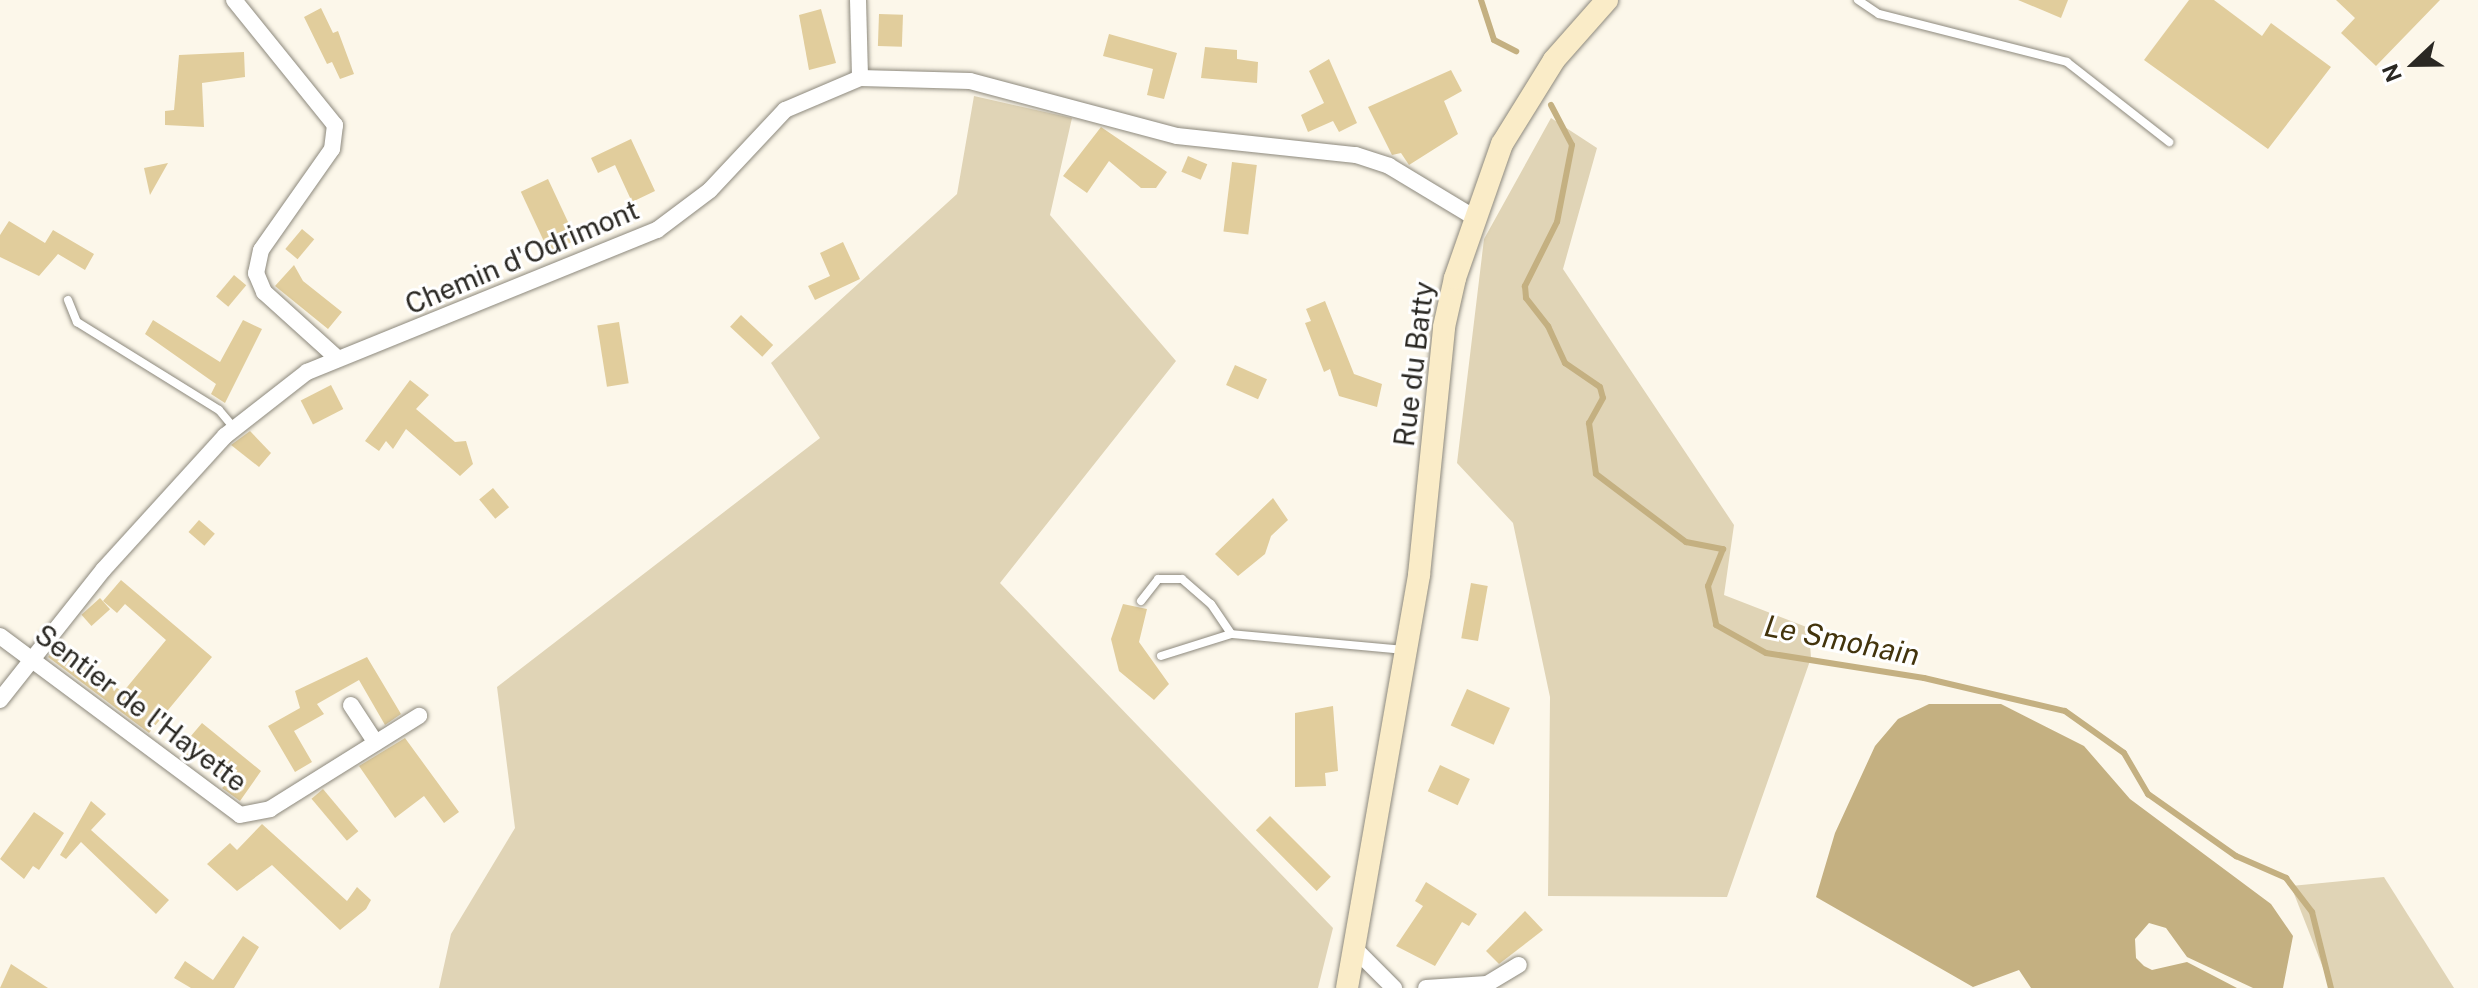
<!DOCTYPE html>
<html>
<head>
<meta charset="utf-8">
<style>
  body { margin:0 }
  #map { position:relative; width:2478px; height:988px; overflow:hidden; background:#fcf7ea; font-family:"Public Sans",sans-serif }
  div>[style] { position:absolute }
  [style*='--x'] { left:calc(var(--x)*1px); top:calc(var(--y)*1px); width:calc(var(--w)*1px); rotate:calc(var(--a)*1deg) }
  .green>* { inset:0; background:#e0d4b6 }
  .water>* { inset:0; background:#c4b081 }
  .stream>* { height:6px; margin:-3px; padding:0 3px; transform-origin:3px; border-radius:3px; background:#c4b081 }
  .building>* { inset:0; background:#e1cd9c; transform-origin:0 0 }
  .roads { filter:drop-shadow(0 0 2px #8d897d) drop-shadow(0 0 2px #8d897d) }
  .service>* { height:8px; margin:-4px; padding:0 4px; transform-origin:4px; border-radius:4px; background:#fff }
  .minor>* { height:16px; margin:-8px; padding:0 8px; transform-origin:8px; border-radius:8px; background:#fff }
  .secondary>* { height:22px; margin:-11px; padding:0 11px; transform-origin:11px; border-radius:11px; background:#faecc8 }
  span { translate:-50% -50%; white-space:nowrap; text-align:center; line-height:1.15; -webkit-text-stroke:6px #fff; paint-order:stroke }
  .street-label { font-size:28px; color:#2a2823 }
  .water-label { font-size:30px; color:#43340d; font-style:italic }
  .north { position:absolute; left:2374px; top:24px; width:80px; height:80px; -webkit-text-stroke:6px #fff; paint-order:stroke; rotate:248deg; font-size:22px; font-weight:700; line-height:32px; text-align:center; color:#2a2823 }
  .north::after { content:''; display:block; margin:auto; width:28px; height:36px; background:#2a2823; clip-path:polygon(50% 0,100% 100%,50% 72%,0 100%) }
</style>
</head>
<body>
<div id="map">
  <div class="green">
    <div style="clip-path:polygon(974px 96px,1072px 118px,1050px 215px,1176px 361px,1000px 583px,1333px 928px,1318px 988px,439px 988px,451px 934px,515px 828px,497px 687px,820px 438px,771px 363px,957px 194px)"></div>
    <div style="clip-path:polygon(1551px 118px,1597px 148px,1563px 269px,1734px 525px,1724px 595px,1809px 628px,1811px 658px,1727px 897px,1548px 896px,1550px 697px,1513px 523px,1457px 463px,1484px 239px)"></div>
    <div style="clip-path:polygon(2384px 877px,2454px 988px,2331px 988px,2291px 886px)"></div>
  </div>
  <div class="water">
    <div style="clip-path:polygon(1929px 704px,2001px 704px,2084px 746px,2130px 799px,2271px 904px,2293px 936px,2283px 988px,2253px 988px,2187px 957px,2166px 928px,2149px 923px,2135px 939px,2136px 958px,2144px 966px,2152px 970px,2187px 962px,2237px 988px,2031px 988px,2019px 970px,1973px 987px,1816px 897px,1835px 833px,1875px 746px,1898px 719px)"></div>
  </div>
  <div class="stream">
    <div style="--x:1481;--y:0;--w:42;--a:72"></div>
    <div style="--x:1494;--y:40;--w:25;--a:27"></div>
    <div style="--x:1551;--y:105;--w:45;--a:62.3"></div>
    <div style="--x:1572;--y:145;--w:78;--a:101"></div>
    <div style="--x:1557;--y:222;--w:72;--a:116.6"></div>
    <div style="--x:1525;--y:286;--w:12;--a:85"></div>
    <div style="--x:1526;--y:298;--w:36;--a:52"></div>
    <div style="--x:1548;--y:326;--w:41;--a:65.3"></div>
    <div style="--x:1565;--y:363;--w:42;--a:34.4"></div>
    <div style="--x:1600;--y:387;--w:11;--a:75"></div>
    <div style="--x:1603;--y:398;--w:29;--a:119"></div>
    <div style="--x:1589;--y:423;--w:51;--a:82.2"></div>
    <div style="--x:1596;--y:474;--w:113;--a:37.1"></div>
    <div style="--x:1686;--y:542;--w:38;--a:11"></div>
    <div style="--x:1723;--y:549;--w:40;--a:112"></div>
    <div style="--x:1708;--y:586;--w:40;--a:78"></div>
    <div style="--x:1716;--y:625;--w:57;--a:29.2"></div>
    <div style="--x:1766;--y:653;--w:160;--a:9"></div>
    <div style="--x:1924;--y:678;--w:145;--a:13.2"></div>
    <div style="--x:2065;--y:711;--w:72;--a:35.4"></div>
    <div style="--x:2124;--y:753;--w:48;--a:59.7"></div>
    <div style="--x:2148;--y:794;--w:108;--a:35.2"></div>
    <div style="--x:2236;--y:856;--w:55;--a:23.7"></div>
    <div style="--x:2286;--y:878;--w:43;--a:52.6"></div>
    <div style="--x:2312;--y:912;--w:78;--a:76"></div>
  </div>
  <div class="building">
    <div style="clip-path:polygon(2018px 0,2068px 0,2061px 18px)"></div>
    <div style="clip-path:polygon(2189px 0,2214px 0,2262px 36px,2271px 23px,2331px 67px,2268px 149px,2144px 60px)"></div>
    <div style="clip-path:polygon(2336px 0,2440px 0,2376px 66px,2341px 33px,2355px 18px)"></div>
    <div style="clip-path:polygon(321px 8px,333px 33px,338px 31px,354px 74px,340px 79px,332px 62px,327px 64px,304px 17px)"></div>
    <div style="clip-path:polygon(821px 9px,836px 63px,809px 70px,799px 15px)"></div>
    <div style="left:879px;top:14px;width:24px;height:32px;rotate:2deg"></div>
    <div style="clip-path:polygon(1109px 34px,1177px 53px,1164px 99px,1147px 95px,1153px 69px,1103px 56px)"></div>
    <div style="clip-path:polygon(1205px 47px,1237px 50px,1237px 59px,1258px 62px,1257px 83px,1201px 78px)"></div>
    <div style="clip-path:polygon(244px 52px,245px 77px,202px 83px,204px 127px,165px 125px,165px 111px,174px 110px,179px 55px)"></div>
    <div style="clip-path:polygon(1329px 59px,1357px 123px,1339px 132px,1333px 121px,1308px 132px,1301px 115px,1324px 103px,1309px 71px)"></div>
    <div style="clip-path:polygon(1451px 70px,1462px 91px,1444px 101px,1458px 134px,1409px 165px,1401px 153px,1392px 155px,1368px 107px)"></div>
    <div style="clip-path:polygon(1101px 127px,1167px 172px,1156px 188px,1141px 188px,1109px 161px,1087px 193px,1063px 176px)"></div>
    <div style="clip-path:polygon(631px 139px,655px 191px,632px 202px,615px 165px,598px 173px,591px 158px)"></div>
    <div style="left:1188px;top:156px;width:21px;height:17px;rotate:23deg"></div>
    <div style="left:1232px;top:162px;width:25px;height:70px;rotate:7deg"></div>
    <div style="clip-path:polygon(168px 163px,150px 195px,144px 168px)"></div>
    <div style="left:548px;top:179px;width:67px;height:30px;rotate:65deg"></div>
    <div style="clip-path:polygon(9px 221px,45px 243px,53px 230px,94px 254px,85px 270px,58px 254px,39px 276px,0 257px,0 235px)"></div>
    <div style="left:302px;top:229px;width:16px;height:26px;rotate:40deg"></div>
    <div style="clip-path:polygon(843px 242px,860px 279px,815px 300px,808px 286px,830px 276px,820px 253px)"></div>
    <div style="clip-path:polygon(294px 265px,303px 281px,342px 312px,328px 329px,275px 286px)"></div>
    <div style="left:234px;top:275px;width:16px;height:28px;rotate:40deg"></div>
    <div style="clip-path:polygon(1325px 301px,1354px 374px,1382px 384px,1377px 407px,1339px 396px,1330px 369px,1324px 372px,1305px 323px,1311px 321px,1306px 309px)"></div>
    <div style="left:741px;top:315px;width:44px;height:16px;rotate:43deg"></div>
    <div style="clip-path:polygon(153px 320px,220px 362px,243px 320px,262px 329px,225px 403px,211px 394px,216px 384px,145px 334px)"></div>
    <div style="left:619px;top:322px;width:62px;height:22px;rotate:81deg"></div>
    <div style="left:1235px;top:365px;width:35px;height:22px;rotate:24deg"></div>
    <div style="clip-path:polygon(410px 380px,429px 395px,416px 409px,455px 442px,466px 441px,473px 464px,460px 476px,406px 429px,393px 449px,386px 441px,379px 451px,365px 441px)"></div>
    <div style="left:331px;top:385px;width:27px;height:34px;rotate:63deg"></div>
    <div style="clip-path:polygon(250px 431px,271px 453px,259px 467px,231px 445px)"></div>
    <div style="left:493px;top:488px;width:25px;height:18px;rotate:50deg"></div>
    <div style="clip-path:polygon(1273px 498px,1288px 520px,1271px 536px,1265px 554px,1238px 576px,1215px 554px)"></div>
    <div style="left:199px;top:520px;width:21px;height:16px;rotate:41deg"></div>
    <div style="clip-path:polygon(121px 580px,212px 657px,149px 733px,48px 657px,56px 647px,123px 692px,166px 640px,125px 604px,117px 613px,103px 601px)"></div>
    <div style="left:1471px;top:583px;width:17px;height:56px;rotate:10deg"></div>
    <div style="left:100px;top:598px;width:15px;height:25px;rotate:48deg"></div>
    <div style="clip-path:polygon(1123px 604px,1147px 609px,1139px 642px,1169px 684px,1154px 700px,1119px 671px,1111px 639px)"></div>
    <div style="clip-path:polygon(367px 657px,401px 714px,385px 725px,359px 680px,317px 704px,324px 714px,294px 731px,312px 762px,295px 772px,268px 726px,300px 708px,295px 691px)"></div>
    <div style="left:1467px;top:689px;width:47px;height:40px;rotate:24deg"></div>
    <div style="clip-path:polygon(1333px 706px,1338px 771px,1325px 773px,1326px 786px,1295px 787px,1295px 713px)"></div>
    <div style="clip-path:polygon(202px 723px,261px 771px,240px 801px,222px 788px,229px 781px,198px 755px,193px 761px,179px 750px)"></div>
    <div style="clip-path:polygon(405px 738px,459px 812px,444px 823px,424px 796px,395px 818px,359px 766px)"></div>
    <div style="left:1440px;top:765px;width:33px;height:29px;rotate:25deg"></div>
    <div style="left:323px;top:789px;width:55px;height:15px;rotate:50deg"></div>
    <div style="clip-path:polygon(91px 801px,106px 814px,91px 830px,169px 900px,156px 914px,81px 842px,66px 859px,60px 855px)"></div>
    <div style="clip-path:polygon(34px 812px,64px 833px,39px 870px,33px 866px,24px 879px,0 859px)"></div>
    <div style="left:1270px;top:816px;width:86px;height:20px;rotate:45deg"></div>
    <div style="clip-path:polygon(262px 824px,347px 901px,357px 887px,371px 900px,366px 909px,340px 930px,272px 865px,237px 891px,207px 864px,230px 843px,237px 850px)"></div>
    <div style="clip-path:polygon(1426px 882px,1477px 914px,1469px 926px,1462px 922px,1435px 966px,1396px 946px,1423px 906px,1415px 901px)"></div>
    <div style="clip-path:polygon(1525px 911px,1543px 930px,1499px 964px,1486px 951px)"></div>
    <div style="clip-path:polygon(243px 936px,259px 947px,234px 988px,191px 988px,174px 978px,185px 961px,213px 980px)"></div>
    <div style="clip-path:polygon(11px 964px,48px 988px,0 988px)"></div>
  </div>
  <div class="roads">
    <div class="service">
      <div style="--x:1858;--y:0;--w:25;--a:34"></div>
      <div style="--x:1879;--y:14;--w:194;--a:14.3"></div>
      <div style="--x:2067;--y:62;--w:130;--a:38.1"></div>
      <div style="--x:68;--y:300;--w:24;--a:68"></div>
      <div style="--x:77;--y:322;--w:167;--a:31.8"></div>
      <div style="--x:219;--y:410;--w:23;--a:50"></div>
      <div style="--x:1141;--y:601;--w:28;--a:-52"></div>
      <div style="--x:1158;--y:579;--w:24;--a:0"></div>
      <div style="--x:1182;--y:579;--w:38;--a:41"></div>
      <div style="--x:1211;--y:604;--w:36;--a:56"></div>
      <div style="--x:1161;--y:656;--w:73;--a:-17.4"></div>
      <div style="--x:1231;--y:634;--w:173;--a:5.3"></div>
    </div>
    <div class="minor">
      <div style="--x:234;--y:0;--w:161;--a:51.1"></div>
      <div style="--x:335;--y:125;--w:24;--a:97"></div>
      <div style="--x:332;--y:149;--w:123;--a:125.1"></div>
      <div style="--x:261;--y:250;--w:24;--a:102"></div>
      <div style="--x:256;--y:273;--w:21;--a:67"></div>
      <div style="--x:264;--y:292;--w:97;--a:42.1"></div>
      <div style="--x:858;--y:0;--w:78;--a:88.5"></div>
      <div style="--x:0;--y:636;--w:299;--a:36.7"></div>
      <div style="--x:240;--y:815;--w:31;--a:-11"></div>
      <div style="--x:270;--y:809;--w:176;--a:-32"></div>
      <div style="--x:0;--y:700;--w:167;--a:-51.6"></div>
      <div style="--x:104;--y:569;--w:180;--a:-47.7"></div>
      <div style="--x:225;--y:436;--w:104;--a:-38"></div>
      <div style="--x:307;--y:372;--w:378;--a:-22.1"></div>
      <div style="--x:657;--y:230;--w:66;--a:-37"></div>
      <div style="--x:710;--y:190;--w:110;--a:-46.8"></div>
      <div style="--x:785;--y:110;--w:82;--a:-23.1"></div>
      <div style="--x:860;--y:78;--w:110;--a:1.6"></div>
      <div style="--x:970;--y:81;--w:214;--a:14.9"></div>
      <div style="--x:1177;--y:136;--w:180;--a:6.1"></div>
      <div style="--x:1356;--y:155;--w:35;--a:18"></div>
      <div style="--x:1389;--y:166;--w:97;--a:31.1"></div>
      <div style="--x:351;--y:705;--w:45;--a:56.7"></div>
      <div style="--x:1354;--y:948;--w:57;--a:45"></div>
      <div style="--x:1426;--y:988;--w:61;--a:-3.8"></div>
      <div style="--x:1487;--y:984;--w:37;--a:-31"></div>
    </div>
    <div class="secondary">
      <div style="--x:1347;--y:988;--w:419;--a:-80.1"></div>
      <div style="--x:1419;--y:575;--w:249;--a:-84.2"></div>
      <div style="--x:1444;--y:327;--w:50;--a:-77.3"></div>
      <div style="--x:1455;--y:278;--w:142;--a:-70.7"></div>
      <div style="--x:1502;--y:144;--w:99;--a:-58.2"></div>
      <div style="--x:1554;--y:60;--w:80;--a:-48.5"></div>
    </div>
  </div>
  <div class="street-label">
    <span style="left:522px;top:257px;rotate:-23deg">Chemin d'Odrimont</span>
    <span style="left:1414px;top:364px;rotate:-83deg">Rue du Batty</span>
    <span style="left:141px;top:708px;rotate:37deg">Sentier de l'Hayette</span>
  </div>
  <div class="water-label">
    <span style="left:1842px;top:640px;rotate:11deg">Le Smohain</span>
  </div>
  <div class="north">N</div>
</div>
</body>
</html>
